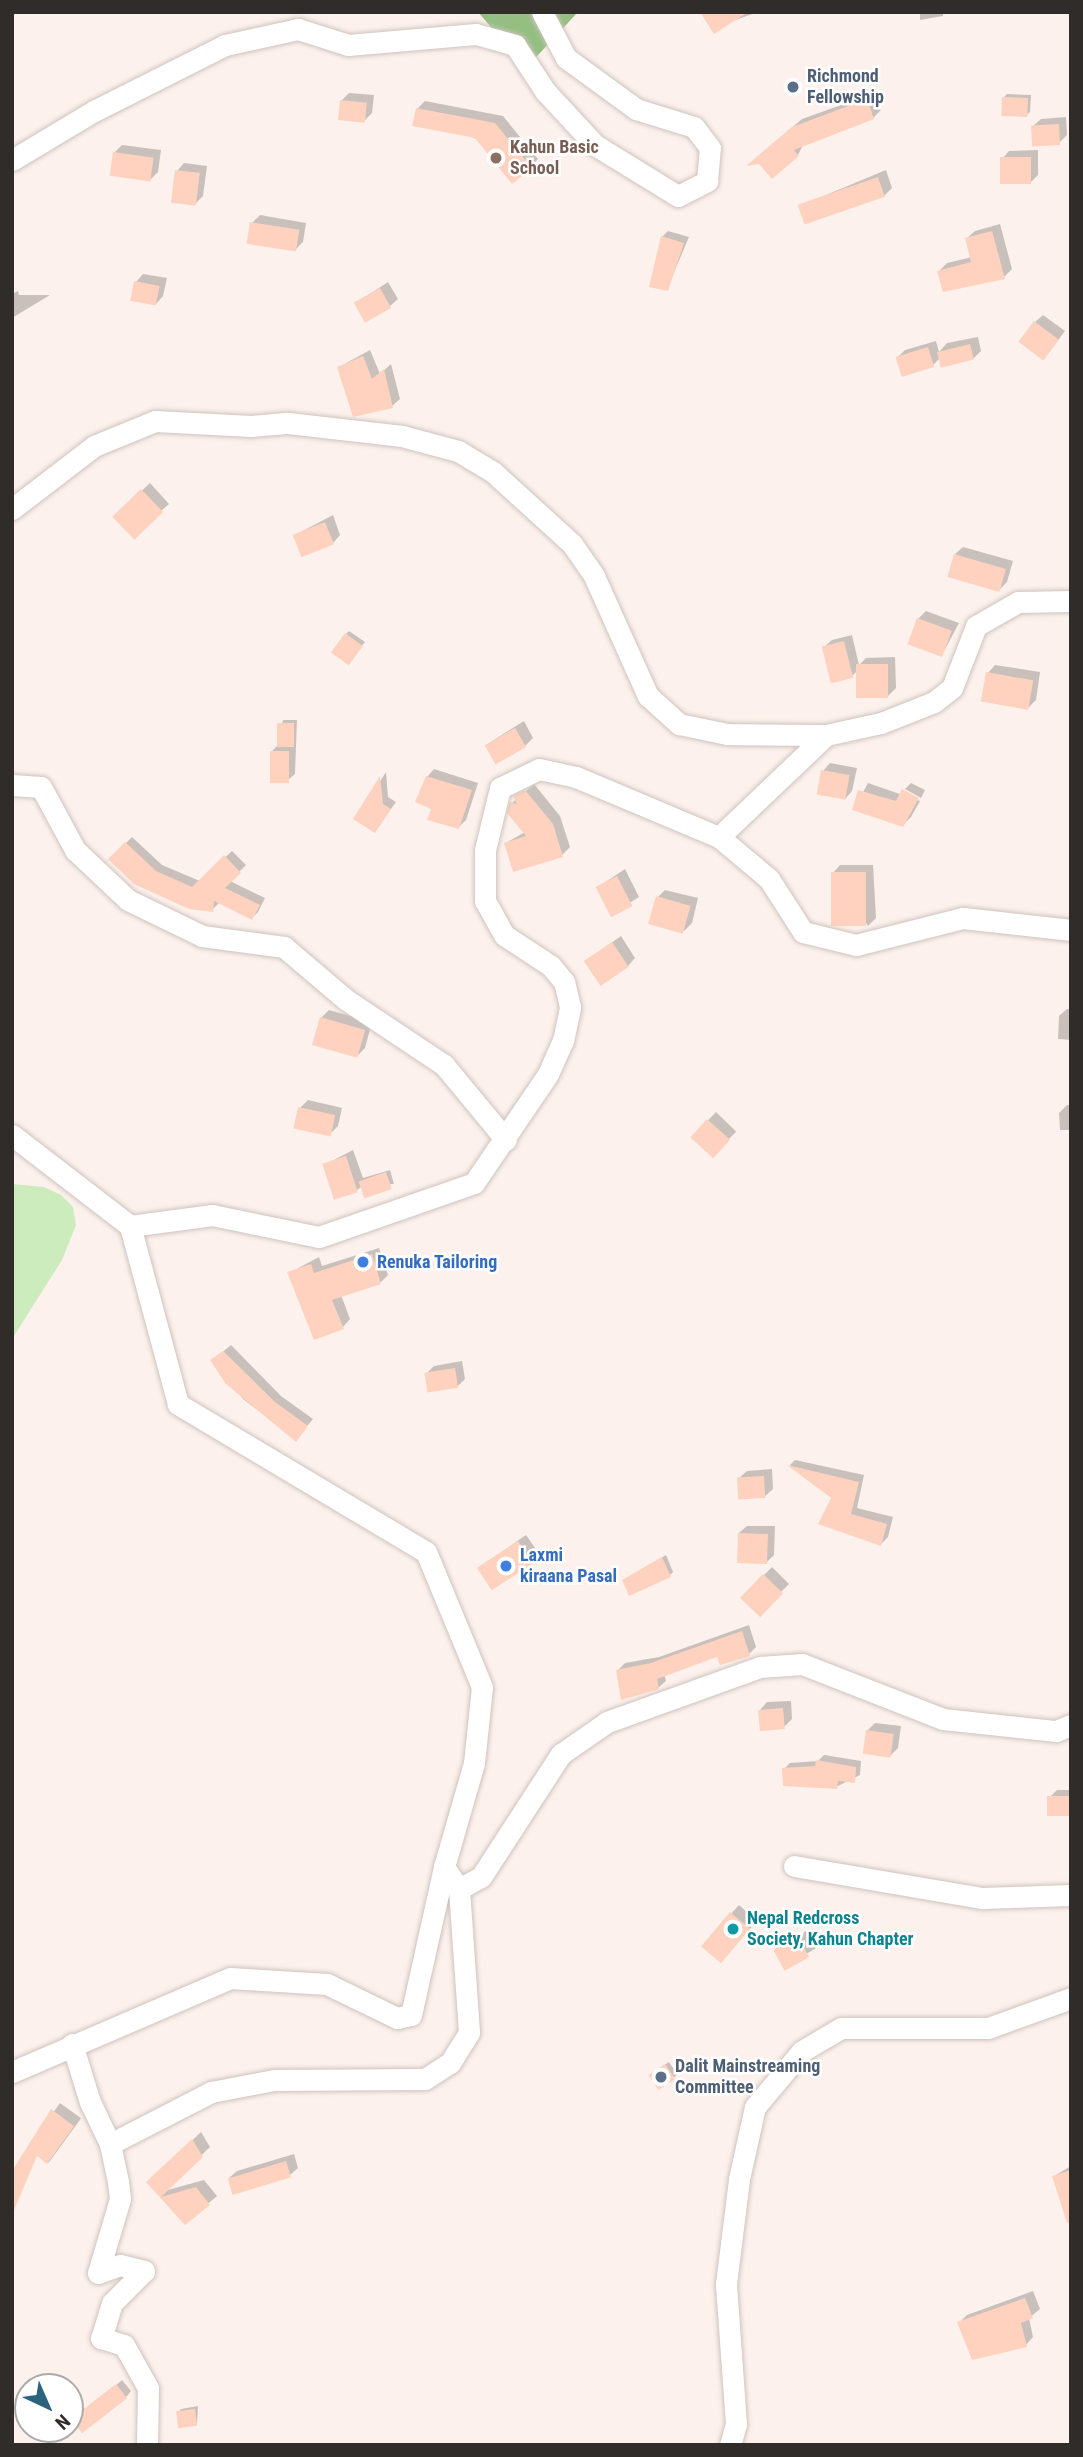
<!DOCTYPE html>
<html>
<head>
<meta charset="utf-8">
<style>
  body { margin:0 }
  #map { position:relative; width:1083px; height:2457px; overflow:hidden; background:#fcf1ec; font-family:"Roboto Condensed",sans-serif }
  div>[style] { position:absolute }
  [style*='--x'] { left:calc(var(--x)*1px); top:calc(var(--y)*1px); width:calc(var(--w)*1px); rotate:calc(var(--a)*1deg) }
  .green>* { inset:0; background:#cdecbe }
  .forest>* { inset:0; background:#95bf82 }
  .shadow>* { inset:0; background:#0003; transform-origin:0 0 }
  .building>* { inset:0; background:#fed2be; transform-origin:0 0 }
  .roads { filter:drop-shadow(0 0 2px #cec3be) drop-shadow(0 0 2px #cec3be) }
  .minor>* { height:21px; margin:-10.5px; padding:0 10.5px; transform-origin:10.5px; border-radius:10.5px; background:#fff }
  .dots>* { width:19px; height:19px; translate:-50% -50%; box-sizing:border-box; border:4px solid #fff; border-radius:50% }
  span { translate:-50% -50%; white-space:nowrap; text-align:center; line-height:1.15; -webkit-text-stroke:5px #fff; paint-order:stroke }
  .service-label { font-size:18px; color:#4e5e75; font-weight:700 }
  .left { translate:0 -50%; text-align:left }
  .education-label { font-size:18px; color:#785e54; font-weight:700 }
  .shop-label { font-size:18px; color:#366cbe; font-weight:700 }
  .culture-label { font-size:18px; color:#0d838f; font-weight:700 }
  .frame { position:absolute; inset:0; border:14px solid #302c2a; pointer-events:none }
  .north { position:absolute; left:14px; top:2373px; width:70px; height:70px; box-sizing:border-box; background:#fff; border:2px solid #acabaa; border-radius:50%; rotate:136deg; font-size:19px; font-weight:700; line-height:28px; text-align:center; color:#302c2a }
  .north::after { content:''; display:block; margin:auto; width:24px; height:32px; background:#2b637d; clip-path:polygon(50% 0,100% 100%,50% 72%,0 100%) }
</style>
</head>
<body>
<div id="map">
  <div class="green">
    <div style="clip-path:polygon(12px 1184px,44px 1187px,61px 1195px,73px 1207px,76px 1225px,62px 1260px,12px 1339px)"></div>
  </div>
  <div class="forest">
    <div style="clip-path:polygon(478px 12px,578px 12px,526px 68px)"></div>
  </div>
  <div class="shadow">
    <div style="clip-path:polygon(702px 12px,758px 12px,730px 22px)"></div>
    <div style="clip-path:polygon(920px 12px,943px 12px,943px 16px,920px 20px)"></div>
    <div style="clip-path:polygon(349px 93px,374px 95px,372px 113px,364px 121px,341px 101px)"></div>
    <div style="clip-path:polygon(875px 93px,881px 110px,873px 118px,803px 145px,798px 155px,756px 158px,802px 119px)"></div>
    <div style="clip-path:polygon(1007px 94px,1031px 95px,1030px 112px,1026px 115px,1004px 97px)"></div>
    <div style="clip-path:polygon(425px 101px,503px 116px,538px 159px,531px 167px,417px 109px)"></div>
    <div style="clip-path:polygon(1066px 117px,1067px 135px,1059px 143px,1033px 126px,1041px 119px)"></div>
    <div style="clip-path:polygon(122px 145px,161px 150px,158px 172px,150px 180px,114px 153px)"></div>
    <div style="clip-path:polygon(1038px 150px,1038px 175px,1031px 182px,1002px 159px,1009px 151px)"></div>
    <div style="clip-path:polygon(184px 163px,207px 166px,203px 196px,195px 204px,177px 171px)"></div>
    <div style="clip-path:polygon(886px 170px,892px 188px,884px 196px,801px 210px,809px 202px)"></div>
    <div style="clip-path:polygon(260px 215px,306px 223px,303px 242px,295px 250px,252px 223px)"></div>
    <div style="clip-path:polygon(1000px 224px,1012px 269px,1004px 277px,939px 271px,947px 263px,972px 257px,967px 238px,975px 231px)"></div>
    <div style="clip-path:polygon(668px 231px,689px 237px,667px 289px,662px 237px)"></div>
    <div style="clip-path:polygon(143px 274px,167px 278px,163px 296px,156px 304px,136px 282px)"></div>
    <div style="clip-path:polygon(388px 282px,398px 299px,390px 306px,356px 303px)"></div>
    <div style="clip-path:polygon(18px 291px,19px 295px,50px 295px,12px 318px,12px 294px)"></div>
    <div style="clip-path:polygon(1043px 315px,1065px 331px,1044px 359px,1035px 322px)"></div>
    <div style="clip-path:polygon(978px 337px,981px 351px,973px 359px,941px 357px,933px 365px,897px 358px,905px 350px,936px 341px,939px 352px,947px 343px)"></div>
    <div style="clip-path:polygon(370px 350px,380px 374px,391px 364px,400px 399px,392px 406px,339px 367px)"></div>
    <div style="clip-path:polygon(150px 483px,169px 504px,161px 511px,123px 508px)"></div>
    <div style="clip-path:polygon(333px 515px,340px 535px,333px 543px,295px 535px)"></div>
    <div style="clip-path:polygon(963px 547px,1013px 561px,1007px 582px,999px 590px,955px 554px)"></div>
    <div style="clip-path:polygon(926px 611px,959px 623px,942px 655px,918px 619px)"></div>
    <div style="clip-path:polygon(349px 631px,365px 642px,352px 659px,346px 634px)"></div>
    <div style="clip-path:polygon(852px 635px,859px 665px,866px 658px,895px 657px,896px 688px,888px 696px,858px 670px,852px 676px,824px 647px,832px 640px)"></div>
    <div style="clip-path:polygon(995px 665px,1040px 672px,1036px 700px,1028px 708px,988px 673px)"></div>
    <div style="clip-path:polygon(283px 720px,297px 720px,295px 774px,287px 781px,272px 751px,278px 745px)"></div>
    <div style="clip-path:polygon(524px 721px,533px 738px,525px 746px,486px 745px)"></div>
    <div style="clip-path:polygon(830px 763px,857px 768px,852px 791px,845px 799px,823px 771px)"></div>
    <div style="clip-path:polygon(434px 769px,478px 783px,466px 820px,459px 827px,433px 808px,427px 777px)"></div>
    <div style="clip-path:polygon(386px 772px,388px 797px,396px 802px,375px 831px,356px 819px)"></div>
    <div style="clip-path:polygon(868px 783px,920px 801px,911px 817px,903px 825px,854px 809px)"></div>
    <div style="clip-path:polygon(911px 783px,925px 790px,921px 798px,905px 789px)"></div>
    <div style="clip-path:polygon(534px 784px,560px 816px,570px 847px,562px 855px,506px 843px,525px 832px,512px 803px)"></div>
    <div style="clip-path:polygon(132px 837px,162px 865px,200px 881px,232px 851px,246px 865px,230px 881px,265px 898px,258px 912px,252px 918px,220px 902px,212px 910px,110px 859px)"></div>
    <div style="clip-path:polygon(840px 865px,873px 865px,876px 918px,868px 926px,833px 873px)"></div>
    <div style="clip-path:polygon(625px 869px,639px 897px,612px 914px,598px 887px)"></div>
    <div style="clip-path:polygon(665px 890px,698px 898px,692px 923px,684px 931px,658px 897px)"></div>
    <div style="clip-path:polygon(621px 936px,635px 958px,628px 966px,586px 961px)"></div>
    <div style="clip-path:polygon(1067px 1009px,1071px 1009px,1071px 1040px,1058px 1039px,1059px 1016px)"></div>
    <div style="clip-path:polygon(329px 1010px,372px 1022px,365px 1048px,357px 1056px,321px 1018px)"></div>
    <div style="clip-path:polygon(308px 1100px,342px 1108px,338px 1126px,330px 1134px,300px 1108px)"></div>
    <div style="clip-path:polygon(1067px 1105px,1071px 1105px,1071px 1130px,1060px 1130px,1059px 1113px)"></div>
    <div style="left:716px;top:1112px;width:28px;height:34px;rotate:44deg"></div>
    <div style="clip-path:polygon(353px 1150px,363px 1178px,390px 1170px,394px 1184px,362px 1186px,357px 1190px,324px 1165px)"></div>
    <div style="clip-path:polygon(379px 1248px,388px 1275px,381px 1282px,341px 1295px,350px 1319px,343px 1327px,289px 1273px,319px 1257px,322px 1266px)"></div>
    <div style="clip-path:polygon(231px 1345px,281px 1396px,313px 1419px,296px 1439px,243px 1399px,213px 1360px)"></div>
    <div style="clip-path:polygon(462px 1361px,465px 1379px,457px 1387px,426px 1374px,434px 1366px)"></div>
    <div style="clip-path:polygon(795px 1460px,864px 1475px,857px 1508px,893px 1517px,888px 1537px,881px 1544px,833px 1497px,790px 1465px)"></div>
    <div style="clip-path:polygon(772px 1469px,773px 1489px,765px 1496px,739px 1478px,747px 1471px)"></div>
    <div style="clip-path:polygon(747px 1526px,775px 1526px,774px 1555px,766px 1563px,739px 1533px)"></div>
    <div style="left:526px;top:1535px;width:24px;height:57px;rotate:55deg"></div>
    <div style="clip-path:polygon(666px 1555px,673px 1572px,670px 1575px,624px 1580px)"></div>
    <div style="left:772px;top:1567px;width:24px;height:42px;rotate:45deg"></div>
    <div style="clip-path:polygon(749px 1625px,756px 1647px,749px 1654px,721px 1663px,718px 1655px,664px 1674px,666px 1681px,658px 1688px,618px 1670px,625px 1663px,659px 1657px)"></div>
    <div style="clip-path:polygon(791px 1701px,792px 1719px,784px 1727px,760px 1710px,767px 1702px)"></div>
    <div style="clip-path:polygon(875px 1723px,901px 1726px,898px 1748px,890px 1756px,867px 1731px)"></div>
    <div style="clip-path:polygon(824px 1755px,861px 1761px,860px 1775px,836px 1787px,784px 1769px,790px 1763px,818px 1761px)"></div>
    <div style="clip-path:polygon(1057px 1790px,1071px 1790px,1071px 1815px,1049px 1798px)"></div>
    <div style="clip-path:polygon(739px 1905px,757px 1921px,728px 1953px,703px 1945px)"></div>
    <div style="left:806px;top:1931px;width:20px;height:36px;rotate:60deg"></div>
    <div style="clip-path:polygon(669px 2062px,677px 2074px,674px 2078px,654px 2072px)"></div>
    <div style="left:60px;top:2103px;width:26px;height:55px;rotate:36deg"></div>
    <div style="clip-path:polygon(201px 2132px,210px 2147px,164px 2191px,204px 2180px,217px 2196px,185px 2223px,148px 2182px)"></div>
    <div style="clip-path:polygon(294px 2154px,298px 2168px,290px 2175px,229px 2178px,237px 2171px)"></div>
    <div style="clip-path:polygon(1071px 2166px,1071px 2188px,1054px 2176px)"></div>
    <div style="clip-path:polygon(1033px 2291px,1040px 2309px,1029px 2318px,1033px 2337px,1026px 2345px,959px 2323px,967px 2315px)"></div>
    <div style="clip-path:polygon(122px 2380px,131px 2391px,126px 2397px,81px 2416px)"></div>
    <div style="clip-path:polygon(198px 2406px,197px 2424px,178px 2412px,181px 2409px)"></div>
  </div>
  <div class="building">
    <div style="clip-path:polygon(700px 12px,748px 12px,714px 34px)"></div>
    <div style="left:1002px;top:97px;width:26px;height:19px;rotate:2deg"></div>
    <div style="clip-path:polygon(867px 99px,874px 119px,794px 150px,799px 156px,772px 179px,759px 164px,746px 166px,792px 127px)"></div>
    <div style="left:340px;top:100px;width:27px;height:20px;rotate:6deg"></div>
    <div style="clip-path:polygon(416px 108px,495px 123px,532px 168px,512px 184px,475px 138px,412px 126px)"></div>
    <div style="left:1059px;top:124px;width:21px;height:28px;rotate:87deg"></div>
    <div style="left:113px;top:152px;width:41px;height:24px;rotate:8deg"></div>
    <div style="left:1031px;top:157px;width:27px;height:31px;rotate:90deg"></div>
    <div style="left:175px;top:170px;width:25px;height:33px;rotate:7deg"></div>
    <div style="left:878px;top:177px;width:21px;height:85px;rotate:71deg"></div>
    <div style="left:250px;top:222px;width:50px;height:22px;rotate:9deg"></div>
    <div style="clip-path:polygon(992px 231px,1005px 279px,943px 292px,937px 271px,971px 262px,965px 238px)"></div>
    <div style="clip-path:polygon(661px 236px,684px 243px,668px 291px,649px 287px)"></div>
    <div style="left:134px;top:281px;width:26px;height:20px;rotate:11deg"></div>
    <div style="left:380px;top:288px;width:23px;height:30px;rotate:61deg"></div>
    <div style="left:1034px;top:321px;width:31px;height:26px;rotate:37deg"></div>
    <div style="left:970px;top:344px;width:16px;height:34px;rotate:76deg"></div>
    <div style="left:928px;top:347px;width:21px;height:34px;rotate:73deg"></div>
    <div style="clip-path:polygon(363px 356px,372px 379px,384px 369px,393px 408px,353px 417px,337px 367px)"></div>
    <div style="left:141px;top:489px;width:32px;height:40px;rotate:46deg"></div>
    <div style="left:325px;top:522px;width:24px;height:35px;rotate:68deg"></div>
    <div style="left:954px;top:554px;width:54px;height:24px;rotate:16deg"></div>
    <div style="left:917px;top:618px;width:37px;height:28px;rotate:20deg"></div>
    <div style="left:345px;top:633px;width:22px;height:24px;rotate:36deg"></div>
    <div style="left:844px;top:641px;width:38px;height:23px;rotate:76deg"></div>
    <div style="left:888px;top:664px;width:34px;height:32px;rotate:90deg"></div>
    <div style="left:986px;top:672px;width:48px;height:30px;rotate:10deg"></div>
    <div style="left:277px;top:723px;width:17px;height:24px"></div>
    <div style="left:515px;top:728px;width:22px;height:35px;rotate:60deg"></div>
    <div style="left:270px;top:751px;width:19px;height:32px"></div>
    <div style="left:821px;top:770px;width:29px;height:25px;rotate:10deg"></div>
    <div style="clip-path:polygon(380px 776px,383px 804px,391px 809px,375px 833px,353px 819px)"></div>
    <div style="clip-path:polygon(426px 776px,472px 790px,459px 829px,427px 820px,431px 809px,415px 802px)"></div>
    <div style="clip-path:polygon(902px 789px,919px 798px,903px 827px,852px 810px,858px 790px,896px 801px)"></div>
    <div style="clip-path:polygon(525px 790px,553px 824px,563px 857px,513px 872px,504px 843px,526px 836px,507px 813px,510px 802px,517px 804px,513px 796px)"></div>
    <div style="clip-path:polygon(125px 842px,156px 871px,192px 887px,224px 855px,241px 873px,225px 888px,260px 905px,252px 920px,214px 901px,213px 912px,189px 909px,134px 884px,108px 859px)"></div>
    <div style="left:831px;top:872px;width:35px;height:54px"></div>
    <div style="left:617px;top:876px;width:34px;height:24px;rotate:63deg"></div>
    <div style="left:656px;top:896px;width:36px;height:29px;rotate:16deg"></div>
    <div style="left:612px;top:942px;width:30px;height:34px;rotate:56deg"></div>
    <div style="left:320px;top:1017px;width:47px;height:29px;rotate:16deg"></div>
    <div style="left:298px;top:1107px;width:38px;height:22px;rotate:12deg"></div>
    <div style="left:707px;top:1119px;width:31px;height:25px;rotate:42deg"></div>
    <div style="left:346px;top:1156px;width:38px;height:25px;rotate:72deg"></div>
    <div style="left:386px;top:1172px;width:18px;height:29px;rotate:71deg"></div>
    <div style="clip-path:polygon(372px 1254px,381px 1284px,332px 1300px,344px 1329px,314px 1340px,287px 1272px,311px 1264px,314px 1273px)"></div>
    <div style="clip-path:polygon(223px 1351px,275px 1402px,308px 1426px,296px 1442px,226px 1384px,210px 1360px)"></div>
    <div style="left:455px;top:1368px;width:20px;height:31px;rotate:81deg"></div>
    <div style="clip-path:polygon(787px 1465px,859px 1482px,851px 1514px,887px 1524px,881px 1546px,818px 1524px,831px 1498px)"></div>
    <div style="left:764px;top:1476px;width:22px;height:27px;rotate:87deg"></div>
    <div style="left:738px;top:1533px;width:30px;height:30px;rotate:2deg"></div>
    <div style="left:518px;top:1541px;width:27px;height:49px;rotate:57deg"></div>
    <div style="clip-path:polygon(662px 1557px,671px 1577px,629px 1596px,622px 1580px)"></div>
    <div style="left:763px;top:1574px;width:28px;height:33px;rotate:44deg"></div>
    <div style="clip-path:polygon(742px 1631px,750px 1656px,720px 1665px,717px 1657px,657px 1679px,659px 1689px,621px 1700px,616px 1670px,651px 1663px)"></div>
    <div style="left:783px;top:1708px;width:21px;height:25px;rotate:85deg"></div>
    <div style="left:866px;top:1730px;width:28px;height:24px;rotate:8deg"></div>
    <div style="clip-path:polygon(816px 1760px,856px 1767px,855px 1783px,838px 1781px,837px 1789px,783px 1786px,782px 1768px,815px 1766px)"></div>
    <div style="left:1071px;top:1796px;width:20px;height:24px;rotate:90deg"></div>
    <div style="left:730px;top:1912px;width:26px;height:45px;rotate:40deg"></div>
    <div style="left:798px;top:1937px;width:23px;height:28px;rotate:61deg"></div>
    <div style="left:665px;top:2064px;width:18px;height:20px;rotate:56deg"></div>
    <div style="clip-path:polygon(51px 2109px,74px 2126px,47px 2164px,37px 2156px,12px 2215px,12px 2171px)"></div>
    <div style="clip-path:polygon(192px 2139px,203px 2157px,161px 2197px,196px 2187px,210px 2205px,185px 2225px,146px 2182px)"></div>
    <div style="left:286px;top:2161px;width:17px;height:61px;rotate:73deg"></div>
    <div style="clip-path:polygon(1071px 2170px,1071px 2222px,1067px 2223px,1052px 2176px)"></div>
    <div style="clip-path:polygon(1025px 2298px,1033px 2318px,1021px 2323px,1027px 2347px,972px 2360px,957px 2322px)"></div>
    <div style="left:116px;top:2384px;width:18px;height:57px;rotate:52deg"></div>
    <div style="left:195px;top:2409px;width:17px;height:19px;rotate:83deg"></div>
  </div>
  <div class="roads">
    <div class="minor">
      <div style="--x:12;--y:160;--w:96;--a:-30.9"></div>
      <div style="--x:94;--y:111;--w:147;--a:-26.7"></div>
      <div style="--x:225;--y:45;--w:75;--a:-12.4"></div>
      <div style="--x:298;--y:29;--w:52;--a:17.7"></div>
      <div style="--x:348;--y:45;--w:128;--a:-4.9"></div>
      <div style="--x:476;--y:34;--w:41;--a:15.8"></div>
      <div style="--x:515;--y:45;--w:55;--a:56.9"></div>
      <div style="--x:545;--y:91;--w:74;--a:47.2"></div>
      <div style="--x:595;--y:145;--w:97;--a:31.6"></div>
      <div style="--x:678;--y:196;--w:33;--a:-27"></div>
      <div style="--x:707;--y:181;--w:33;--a:-85"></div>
      <div style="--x:710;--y:148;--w:26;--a:-127"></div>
      <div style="--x:694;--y:127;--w:61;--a:-162.8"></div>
      <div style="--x:636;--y:109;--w:87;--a:-143.9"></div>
      <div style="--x:566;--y:58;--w:52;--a:-117.6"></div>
      <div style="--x:12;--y:509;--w:103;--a:-37.5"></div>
      <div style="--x:94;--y:446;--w:66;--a:-22.3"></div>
      <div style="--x:155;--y:421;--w:96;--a:3"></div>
      <div style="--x:251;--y:426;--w:37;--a:-5"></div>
      <div style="--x:288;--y:423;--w:115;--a:6.5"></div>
      <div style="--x:402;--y:436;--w:58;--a:15"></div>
      <div style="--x:458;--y:451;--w:41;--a:31"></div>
      <div style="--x:493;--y:472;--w:107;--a:42.3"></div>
      <div style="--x:572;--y:544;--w:39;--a:55"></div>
      <div style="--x:594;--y:576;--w:132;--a:65.8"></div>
      <div style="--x:648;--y:696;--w:42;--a:42.1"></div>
      <div style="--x:679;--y:724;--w:49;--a:11.8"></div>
      <div style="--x:727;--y:734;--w:99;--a:0.6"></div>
      <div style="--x:12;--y:785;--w:29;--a:4"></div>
      <div style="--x:41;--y:787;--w:72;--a:61.6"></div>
      <div style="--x:75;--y:850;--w:73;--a:43.3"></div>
      <div style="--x:128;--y:900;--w:82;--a:25.9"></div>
      <div style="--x:202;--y:936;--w:83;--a:7.6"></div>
      <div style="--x:284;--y:947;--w:80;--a:40.4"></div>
      <div style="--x:345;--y:999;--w:119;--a:33.7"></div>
      <div style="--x:444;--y:1065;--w:97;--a:50.4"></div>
      <div style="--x:719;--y:837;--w:65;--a:40"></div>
      <div style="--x:769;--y:879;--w:63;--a:57.3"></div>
      <div style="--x:803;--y:932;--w:55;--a:13.8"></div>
      <div style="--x:856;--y:945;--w:110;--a:-14.2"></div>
      <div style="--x:963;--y:918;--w:109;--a:6.3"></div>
      <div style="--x:12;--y:1135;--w:149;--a:37.6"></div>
      <div style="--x:794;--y:1866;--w:191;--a:9.7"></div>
      <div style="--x:982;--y:1898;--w:89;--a:-1.9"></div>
      <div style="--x:459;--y:1889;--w:25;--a:-29"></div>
      <div style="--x:481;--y:1877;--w:147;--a:-57"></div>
      <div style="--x:561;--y:1754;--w:56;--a:-34.8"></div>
      <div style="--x:607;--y:1722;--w:163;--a:-19.8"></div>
      <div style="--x:760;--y:1667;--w:42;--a:-4.1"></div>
      <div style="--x:802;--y:1664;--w:151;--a:21.3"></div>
      <div style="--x:943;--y:1719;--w:114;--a:6.1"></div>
      <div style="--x:1056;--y:1731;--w:16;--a:-22"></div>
      <div style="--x:72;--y:2044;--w:61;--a:72.8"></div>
      <div style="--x:90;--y:2102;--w:47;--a:64.5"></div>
      <div style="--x:110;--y:2144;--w:39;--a:78"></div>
      <div style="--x:118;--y:2182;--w:17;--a:83"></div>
      <div style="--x:120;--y:2199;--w:77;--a:106.6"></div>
      <div style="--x:98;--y:2273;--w:23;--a:-20"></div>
      <div style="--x:120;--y:2265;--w:25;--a:14"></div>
      <div style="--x:144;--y:2271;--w:45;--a:135"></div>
      <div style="--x:112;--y:2303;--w:37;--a:107"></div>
      <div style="--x:101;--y:2338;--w:24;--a:17"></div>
      <div style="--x:124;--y:2345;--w:49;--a:60.8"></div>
      <div style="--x:148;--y:2388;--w:57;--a:91"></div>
      <div style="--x:12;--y:2072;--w:237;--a:-23.3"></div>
      <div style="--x:230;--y:1978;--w:97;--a:3.5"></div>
      <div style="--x:327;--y:1984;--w:78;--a:25.9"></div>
      <div style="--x:397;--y:2018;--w:14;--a:-12"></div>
      <div style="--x:411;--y:2015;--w:152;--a:-77.4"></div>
      <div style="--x:110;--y:2144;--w:114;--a:-27.2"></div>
      <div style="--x:211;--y:2092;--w:64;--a:-10.8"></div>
      <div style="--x:274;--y:2080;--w:151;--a:-0.4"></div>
      <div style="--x:425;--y:2079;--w:30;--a:-33"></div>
      <div style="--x:450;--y:2063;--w:36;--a:-58"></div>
      <div style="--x:469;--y:2032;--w:143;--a:-94"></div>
      <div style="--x:459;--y:1889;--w:27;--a:-124"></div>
      <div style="--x:444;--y:1867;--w:108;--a:-73.9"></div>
      <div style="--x:474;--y:1763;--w:76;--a:-84"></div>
      <div style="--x:482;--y:1687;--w:146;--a:-112.5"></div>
      <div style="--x:426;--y:1552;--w:289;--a:-149.2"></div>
      <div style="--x:178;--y:1404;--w:184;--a:-105.1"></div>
      <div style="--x:130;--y:1226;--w:83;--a:-7.6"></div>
      <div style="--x:212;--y:1215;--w:109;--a:11.6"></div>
      <div style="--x:319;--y:1237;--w:164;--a:-19.2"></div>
      <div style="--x:474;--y:1183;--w:132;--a:-55.8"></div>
      <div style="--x:548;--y:1074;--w:36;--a:-66"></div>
      <div style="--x:563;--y:1041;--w:35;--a:-78"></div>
      <div style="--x:570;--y:1007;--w:26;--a:-103"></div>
      <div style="--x:564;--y:982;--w:21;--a:-129"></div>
      <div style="--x:551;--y:966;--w:56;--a:-146.6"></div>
      <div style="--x:504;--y:935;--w:39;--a:-119"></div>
      <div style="--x:485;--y:901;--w:51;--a:-90"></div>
      <div style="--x:485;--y:850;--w:64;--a:-76.4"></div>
      <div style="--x:500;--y:788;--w:43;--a:-26"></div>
      <div style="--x:539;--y:769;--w:38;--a:12"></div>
      <div style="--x:576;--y:777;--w:155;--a:22.8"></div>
      <div style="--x:719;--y:837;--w:148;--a:-43.6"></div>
      <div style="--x:826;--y:735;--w:56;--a:-12.3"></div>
      <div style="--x:881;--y:723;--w:57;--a:-21.6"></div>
      <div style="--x:934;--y:702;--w:23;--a:-38"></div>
      <div style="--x:952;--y:688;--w:66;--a:-68.8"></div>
      <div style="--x:976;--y:626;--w:48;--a:-29.7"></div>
      <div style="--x:1018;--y:602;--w:53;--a:-1.1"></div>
      <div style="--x:730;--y:2445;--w:22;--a:-74"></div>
      <div style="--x:736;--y:2424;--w:140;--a:-94.1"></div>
      <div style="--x:726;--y:2284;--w:106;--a:-82.9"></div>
      <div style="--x:739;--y:2179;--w:74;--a:-77.5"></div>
      <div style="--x:755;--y:2107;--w:73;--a:-50"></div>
      <div style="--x:802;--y:2051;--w:45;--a:-30.5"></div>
      <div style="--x:841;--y:2028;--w:147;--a:0"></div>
      <div style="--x:988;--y:2028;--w:88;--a:-19.9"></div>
    </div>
  </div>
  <div class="dots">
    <div style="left:793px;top:87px;background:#5c6f8a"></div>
    <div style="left:496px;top:158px;background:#8d6e63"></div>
    <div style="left:363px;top:1262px;background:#3f7fe0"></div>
    <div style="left:506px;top:1566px;background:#3f7fe0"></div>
    <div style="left:733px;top:1929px;background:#0f9aa8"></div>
    <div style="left:661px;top:2077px;background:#5c6f8a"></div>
  </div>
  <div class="service-label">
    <span class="left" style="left:807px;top:87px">Richmond<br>Fellowship</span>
    <span class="left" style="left:675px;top:2077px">Dalit Mainstreaming<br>Committee</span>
  </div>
  <div class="education-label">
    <span class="left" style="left:510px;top:158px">Kahun Basic<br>School</span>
  </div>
  <div class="shop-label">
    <span class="left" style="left:377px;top:1262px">Renuka Tailoring</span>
    <span class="left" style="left:520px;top:1566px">Laxmi<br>kiraana Pasal</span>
  </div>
  <div class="culture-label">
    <span class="left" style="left:747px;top:1929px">Nepal Redcross<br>Society, Kahun Chapter</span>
  </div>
  <div class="frame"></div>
  <div class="north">N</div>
</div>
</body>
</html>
